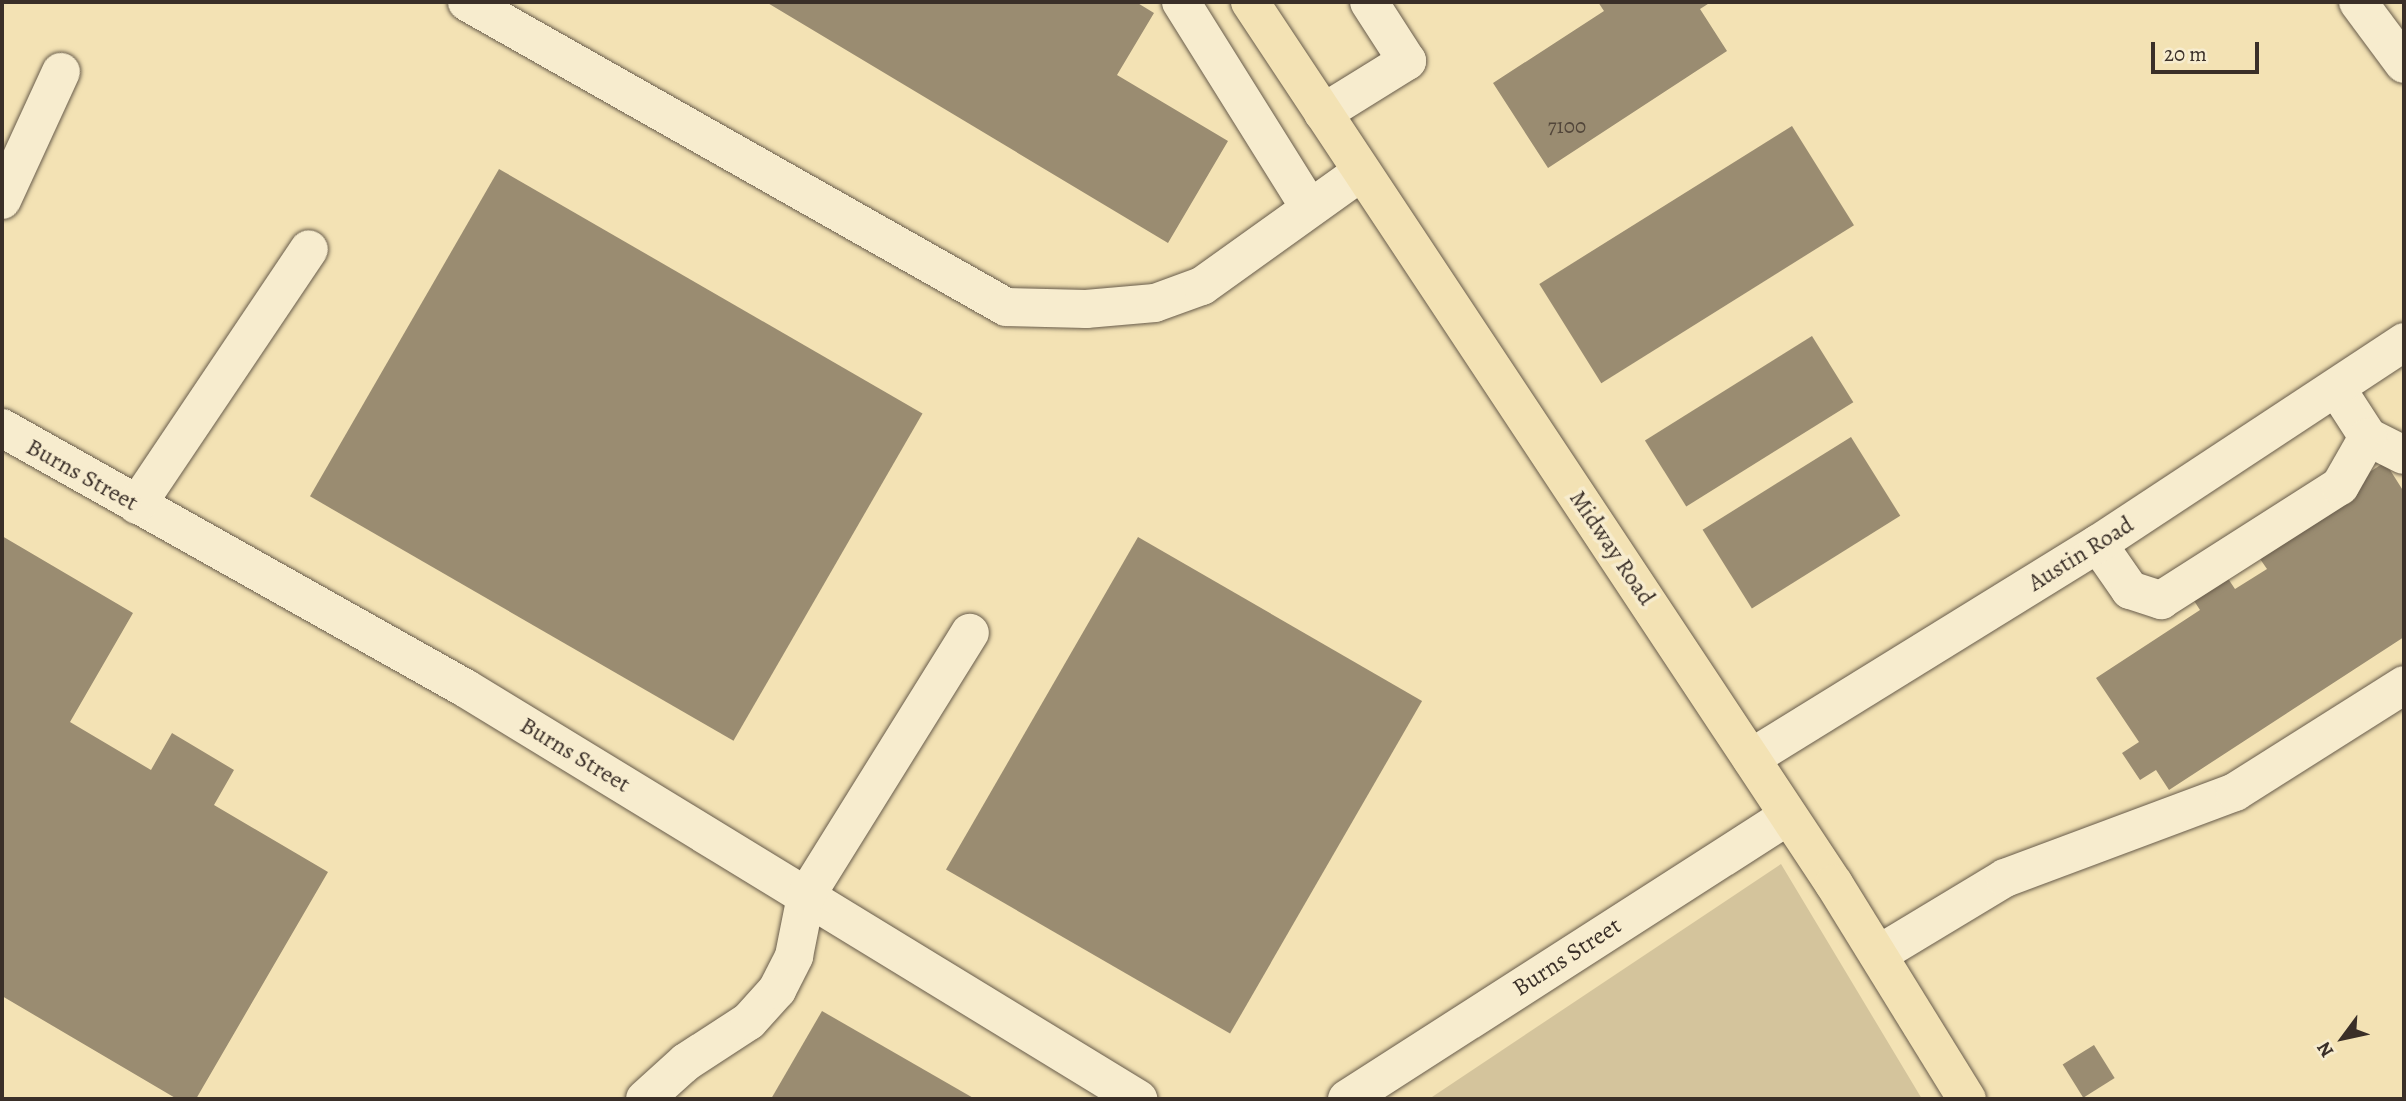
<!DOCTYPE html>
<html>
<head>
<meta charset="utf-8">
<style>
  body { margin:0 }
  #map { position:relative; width:2406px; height:1101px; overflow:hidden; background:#f3e2b4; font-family:Alegreya,serif }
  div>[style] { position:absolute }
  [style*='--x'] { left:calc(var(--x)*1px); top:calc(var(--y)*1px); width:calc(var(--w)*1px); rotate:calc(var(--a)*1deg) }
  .green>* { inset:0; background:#d4c49c }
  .building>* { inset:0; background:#9a8c71; transform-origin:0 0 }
  .roads { filter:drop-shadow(0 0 2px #685c4b) drop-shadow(0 0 2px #685c4b) }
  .minor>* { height:38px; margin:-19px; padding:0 19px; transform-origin:19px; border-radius:19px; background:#f7ecce }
  .major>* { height:38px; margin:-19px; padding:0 19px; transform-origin:19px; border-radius:19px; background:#f3e2b4 }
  span { translate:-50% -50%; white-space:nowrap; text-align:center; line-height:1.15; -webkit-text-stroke:7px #f7ecce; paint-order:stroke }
  .number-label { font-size:21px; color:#52463a }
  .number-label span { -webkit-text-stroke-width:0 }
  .street-label { font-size:24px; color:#3a2f28 }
  .frame { position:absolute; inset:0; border:4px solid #3a2f28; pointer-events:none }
  .north { position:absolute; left:2308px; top:1003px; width:70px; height:70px; -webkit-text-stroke:5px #f7ecce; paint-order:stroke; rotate:237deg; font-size:19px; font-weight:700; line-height:28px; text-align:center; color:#3a2f28 }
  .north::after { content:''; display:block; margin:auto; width:24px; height:32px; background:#3a2f28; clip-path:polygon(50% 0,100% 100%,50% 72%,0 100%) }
  .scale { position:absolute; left:2151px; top:42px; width:108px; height:32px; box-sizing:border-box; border:4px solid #3a2f28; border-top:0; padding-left:9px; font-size:21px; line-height:24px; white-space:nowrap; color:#3a2f28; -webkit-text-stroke:5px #f7ecce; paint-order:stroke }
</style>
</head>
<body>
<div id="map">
  <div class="green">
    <div style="clip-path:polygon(1781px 864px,1922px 1099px,1429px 1099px)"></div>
  </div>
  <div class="building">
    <div style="clip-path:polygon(766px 2px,1136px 2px,1154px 13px,1117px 75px,1228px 141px,1168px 243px)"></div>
    <div style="clip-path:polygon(1598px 2px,1711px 2px,1700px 9px,1727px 51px,1548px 168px,1493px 83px,1604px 11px)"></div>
    <div style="left:1792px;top:126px;width:117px;height:298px;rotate:58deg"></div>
    <div style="left:499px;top:169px;width:489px;height:378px;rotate:30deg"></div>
    <div style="left:1812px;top:336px;width:78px;height:197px;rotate:58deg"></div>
    <div style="left:1851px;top:437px;width:93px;height:175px;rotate:58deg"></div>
    <div style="clip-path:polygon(2385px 462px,2404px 492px,2404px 637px,2169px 790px,2156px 770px,2140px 780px,2122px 753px,2139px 742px,2096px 678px,2200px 610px,2187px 590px,2221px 568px,2235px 589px,2267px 569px,2258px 556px,2313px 509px)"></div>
    <div style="clip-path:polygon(2px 536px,133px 613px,70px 722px,151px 770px,172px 733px,234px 770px,214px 805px,328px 872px,196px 1099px,177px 1099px,2px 996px)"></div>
    <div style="left:1138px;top:537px;width:328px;height:384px;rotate:30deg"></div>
    <div style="clip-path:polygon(822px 1011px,975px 1099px,771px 1099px)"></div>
    <div style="left:2094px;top:1045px;width:39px;height:37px;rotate:58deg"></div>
  </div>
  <div class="roads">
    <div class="minor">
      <div style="--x:467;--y:2;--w:619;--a:29.5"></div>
      <div style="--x:1006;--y:307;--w:80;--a:1.4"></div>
      <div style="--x:1086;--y:309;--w:69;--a:-5"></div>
      <div style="--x:1155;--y:303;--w:50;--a:-19.9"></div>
      <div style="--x:1202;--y:286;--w:196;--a:-35.6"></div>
      <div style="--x:1181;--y:2;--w:242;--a:58"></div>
      <div style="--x:2358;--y:2;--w:77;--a:53.4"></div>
      <div style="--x:1323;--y:113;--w:99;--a:-31.8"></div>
      <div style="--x:1407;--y:61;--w:70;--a:-122.8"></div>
      <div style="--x:2;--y:200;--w:141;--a:-65.3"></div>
      <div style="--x:2337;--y:389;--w:57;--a:57.1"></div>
      <div style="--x:2368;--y:437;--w:40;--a:26.6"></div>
      <div style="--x:2;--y:428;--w:531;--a:29.32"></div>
      <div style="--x:465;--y:688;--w:789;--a:31.41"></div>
      <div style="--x:137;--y:505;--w:308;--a:-56.1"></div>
      <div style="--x:2098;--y:544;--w:56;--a:55.2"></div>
      <div style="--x:2130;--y:590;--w:33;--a:18"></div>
      <div style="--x:2161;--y:600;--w:212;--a:-32.5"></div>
      <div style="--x:2340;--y:486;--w:56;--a:-60.3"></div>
      <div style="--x:1751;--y:758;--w:408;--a:-31.7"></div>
      <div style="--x:2098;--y:544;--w:367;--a:-33.4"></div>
      <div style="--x:1879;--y:954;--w:147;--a:-31.1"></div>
      <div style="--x:2005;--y:878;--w:246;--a:-20.5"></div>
      <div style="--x:2235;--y:792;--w:200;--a:-32.3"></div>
      <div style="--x:645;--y:1099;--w:55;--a:-42.1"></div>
      <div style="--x:686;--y:1062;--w:75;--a:-33.1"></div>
      <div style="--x:749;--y:1021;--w:42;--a:-47.9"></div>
      <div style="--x:777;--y:990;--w:38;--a:-63"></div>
      <div style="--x:794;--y:956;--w:61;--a:-78.7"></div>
      <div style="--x:806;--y:896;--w:310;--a:-58.1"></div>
      <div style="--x:1347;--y:1099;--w:524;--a:-32.69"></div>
    </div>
    <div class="major">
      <div style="--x:1250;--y:2;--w:1058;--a:56.49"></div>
      <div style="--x:1834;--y:884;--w:253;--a:58.3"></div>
    </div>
  </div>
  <div class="number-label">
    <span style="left:1567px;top:126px">7100</span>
  </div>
  <div class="street-label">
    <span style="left:82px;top:475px;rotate:29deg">Burns Street</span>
    <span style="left:1612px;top:548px;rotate:56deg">Midway Road</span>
    <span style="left:2081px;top:554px;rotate:-32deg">Austin Road</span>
    <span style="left:575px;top:755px;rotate:31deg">Burns Street</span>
    <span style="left:1567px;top:957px;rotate:-33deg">Burns Street</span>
  </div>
  <div class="frame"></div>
  <div class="north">N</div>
  <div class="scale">20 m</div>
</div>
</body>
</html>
